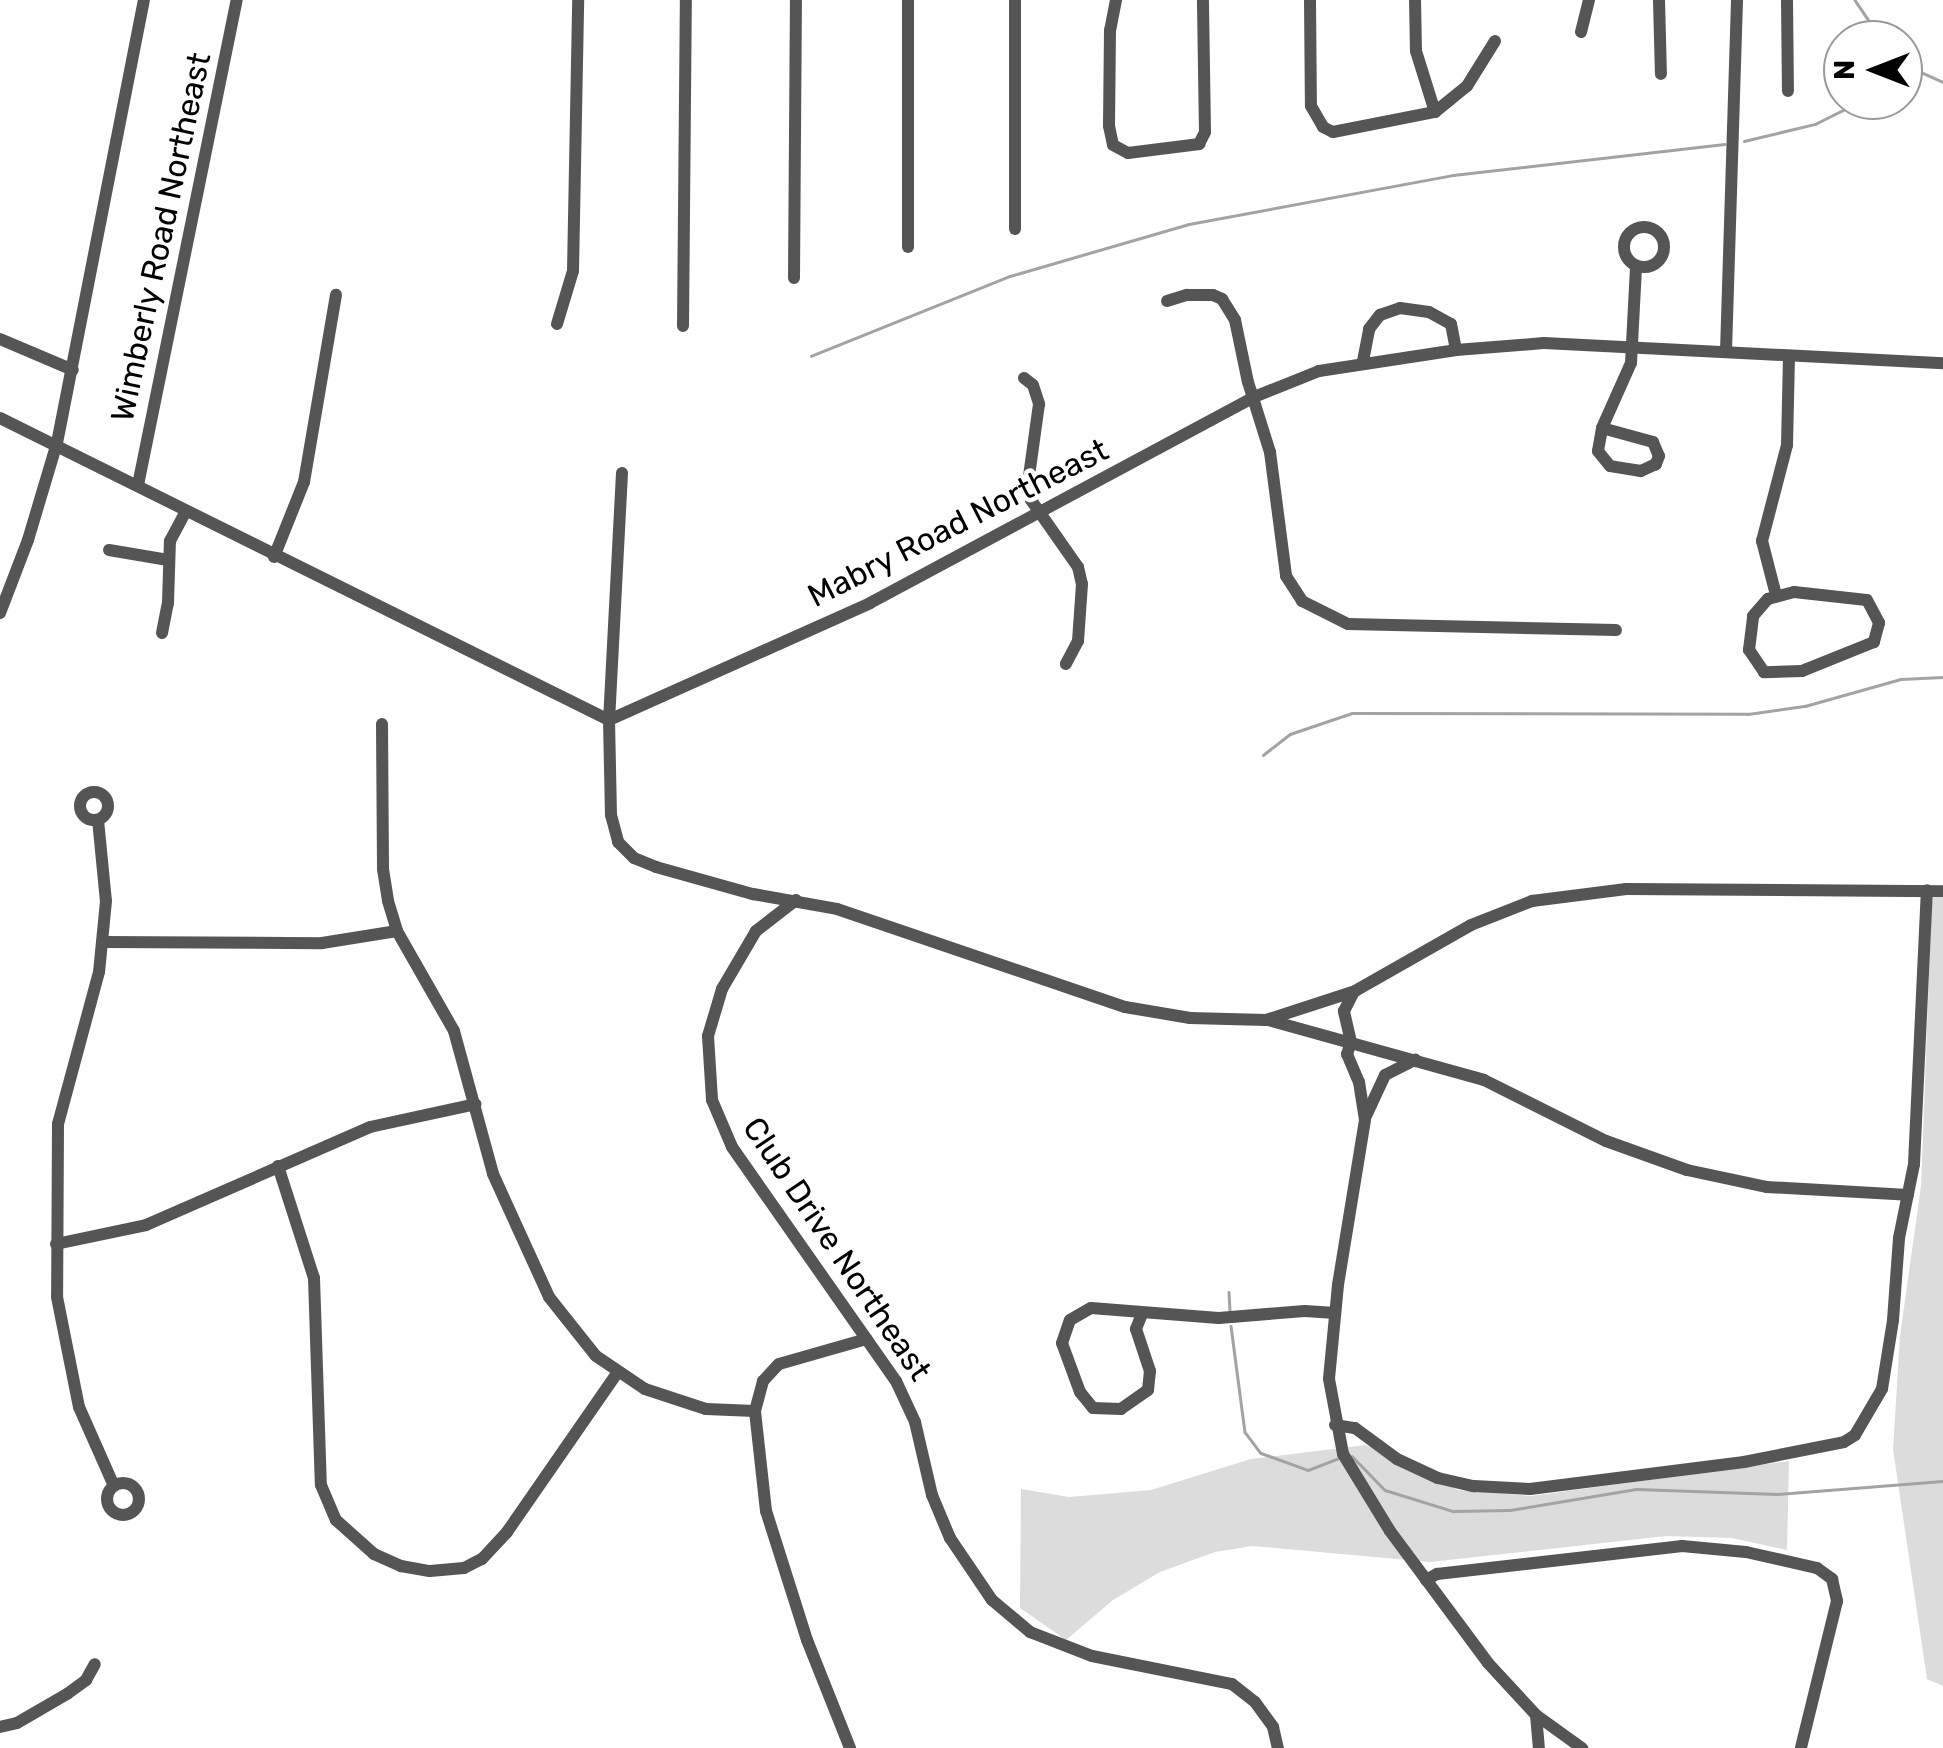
<!DOCTYPE html>
<html>
<head>
<meta charset="utf-8">
<style>
  body { margin:0 }
  #map { position:relative; width:1943px; height:1748px; overflow:hidden; background:#fff; font-family:Rubik,sans-serif }
  div>[style] { position:absolute }
  [style*='--x'] { left:calc(var(--x)*1px); top:calc(var(--y)*1px); width:calc(var(--w)*1px); rotate:calc(var(--a)*1deg) }
  .green>* { inset:0; background:#dcdcdc }
  .stream>* { height:2.5px; margin:-1.25px; padding:0 1.25px; transform-origin:1.25px; border-radius:1.25px; background:#a3a3a3 }
  .minor>* { height:12px; margin:-6px; padding:0 6px; transform-origin:6px; border-radius:6px; background:#555 }
  .minor>.ring { margin:-6px; padding:0; box-sizing:content-box; background:none; border:12px solid #555; border-radius:50% }
  span { translate:-50% -50%; white-space:nowrap; text-align:center; line-height:1.15; -webkit-text-stroke:9px #fff; paint-order:stroke }
  .street-label { font-size:32px; color:#000 }
  .north { position:absolute; left:1823px; top:20px; width:100px; height:100px; box-sizing:border-box; background:#fff; border:2px solid #999; border-radius:50%; rotate:270deg; font-size:28px; font-weight:700; line-height:40px; text-align:center; color:#000 }
  .north::after { content:''; display:block; margin:auto; width:35px; height:45px; background:#000; clip-path:polygon(50% 0,100% 100%,50% 72%,0 100%) }
</style>
</head>
<body>
<div id="map">
  <div class="green">
    <div style="clip-path:polygon(1932px 898px,1943px 898px,1943px 1686px,1927px 1679px,1893px 1449px,1900px 1336px,1921px 1186px)"></div>
    <div style="clip-path:polygon(1366px 1445px,1458px 1490px,1531px 1496px,1789px 1461px,1787px 1550px,1732px 1538px,1666px 1536px,1430px 1562px,1252px 1546px,1215px 1552px,1160px 1572px,1113px 1600px,1066px 1640px,1020px 1608px,1021px 1489px,1069px 1497px,1151px 1490px,1251px 1459px)"></div>
  </div>
  <div class="stream">
    <div style="--x:1855;--y:0;--w:48;--a:56"></div>
    <div style="--x:1903;--y:64;--w:44;--a:24.2"></div>
    <div style="--x:1744;--y:141;--w:73;--a:-13.5"></div>
    <div style="--x:1815;--y:124;--w:54;--a:-26.6"></div>
    <div style="--x:811;--y:356;--w:214;--a:-21.9"></div>
    <div style="--x:1010;--y:276;--w:186;--a:-16.2"></div>
    <div style="--x:1189;--y:224;--w:269;--a:-10.5"></div>
    <div style="--x:1453;--y:175;--w:273;--a:-6.5"></div>
    <div style="--x:1263;--y:755;--w:34;--a:-38"></div>
    <div style="--x:1290;--y:734;--w:65;--a:-18.7"></div>
    <div style="--x:1352;--y:713;--w:396;--a:0.1"></div>
    <div style="--x:1748;--y:714;--w:58;--a:-8"></div>
    <div style="--x:1805;--y:706;--w:100;--a:-15.7"></div>
    <div style="--x:1901;--y:679;--w:42;--a:-2.7"></div>
    <div style="--x:1229;--y:1292;--w:18;--a:87"></div>
    <div style="--x:1231;--y:1326;--w:107;--a:82.5"></div>
    <div style="--x:1245;--y:1432;--w:26;--a:53"></div>
    <div style="--x:1261;--y:1453;--w:50;--a:19.9"></div>
    <div style="--x:1308;--y:1470;--w:31;--a:-21"></div>
    <div style="--x:1352;--y:1456;--w:47;--a:45.9"></div>
    <div style="--x:1385;--y:1490;--w:71;--a:17.2"></div>
    <div style="--x:1453;--y:1511;--w:57;--a:-1"></div>
    <div style="--x:1510;--y:1510;--w:129;--a:-9.4"></div>
    <div style="--x:1637;--y:1489;--w:140;--a:2"></div>
    <div style="--x:1777;--y:1494;--w:167;--a:-4.5"></div>
  </div>
  <div class="minor">
    <div style="--x:908;--y:0;--w:247;--a:90"></div>
    <div style="--x:1015;--y:0;--w:229;--a:90"></div>
    <div style="--x:1116;--y:0;--w:31;--a:101"></div>
    <div style="--x:1110;--y:30;--w:96;--a:90.6"></div>
    <div style="--x:1109;--y:126;--w:19;--a:78"></div>
    <div style="--x:1113;--y:145;--w:17;--a:28"></div>
    <div style="--x:1128;--y:153;--w:72;--a:-7.2"></div>
    <div style="--x:1199;--y:144;--w:13;--a:-63"></div>
    <div style="--x:1205;--y:132;--w:132;--a:-90.9"></div>
    <div style="--x:1310;--y:0;--w:106;--a:89.5"></div>
    <div style="--x:1311;--y:106;--w:24;--a:60"></div>
    <div style="--x:1323;--y:127;--w:11;--a:27"></div>
    <div style="--x:1333;--y:132;--w:104;--a:-11.1"></div>
    <div style="--x:1435;--y:112;--w:41;--a:-39.1"></div>
    <div style="--x:1467;--y:86;--w:53;--a:-58.1"></div>
    <div style="--x:1415;--y:0;--w:51;--a:88.9"></div>
    <div style="--x:1416;--y:51;--w:64;--a:72.7"></div>
    <div style="--x:1659;--y:0;--w:74;--a:88.5"></div>
    <div style="--x:1787;--y:0;--w:91;--a:89.4"></div>
    <div style="--x:1581;--y:32;--w:33;--a:-76"></div>
    <div class="ring" style="left:1624px;top:227px;width:28px;height:28px"></div>
    <div style="--x:794;--y:278;--w:278;--a:-89.6"></div>
    <div style="--x:1167;--y:301;--w:21;--a:-17"></div>
    <div style="--x:1187;--y:295;--w:26;--a:0"></div>
    <div style="--x:1213;--y:295;--w:10;--a:24"></div>
    <div style="--x:1222;--y:299;--w:25;--a:58"></div>
    <div style="--x:1235;--y:320;--w:63;--a:78.2"></div>
    <div style="--x:1248;--y:382;--w:73;--a:72.6"></div>
    <div style="--x:1270;--y:452;--w:125;--a:82.6"></div>
    <div style="--x:1286;--y:576;--w:30;--a:57"></div>
    <div style="--x:1302;--y:601;--w:51;--a:26.6"></div>
    <div style="--x:1348;--y:624;--w:268;--a:1.3"></div>
    <div style="--x:557;--y:324;--w:55;--a:-73.2"></div>
    <div style="--x:573;--y:271;--w:271;--a:-88.9"></div>
    <div style="--x:683;--y:326;--w:326;--a:-89.5"></div>
    <div style="--x:0;--y:339;--w:79;--a:23"></div>
    <div style="--x:1726;--y:351;--w:351;--a:-88.2"></div>
    <div style="--x:1363;--y:361;--w:33;--a:-79"></div>
    <div style="--x:1369;--y:329;--w:18;--a:-52"></div>
    <div style="--x:1380;--y:315;--w:21;--a:-19"></div>
    <div style="--x:1400;--y:308;--w:29;--a:8"></div>
    <div style="--x:1429;--y:312;--w:25;--a:29"></div>
    <div style="--x:1451;--y:324;--w:26;--a:79"></div>
    <div style="--x:1024;--y:378;--w:11;--a:38"></div>
    <div style="--x:1033;--y:385;--w:20;--a:72"></div>
    <div style="--x:1039;--y:404;--w:73;--a:97.9"></div>
    <div style="--x:1029;--y:476;--w:24;--a:85"></div>
    <div style="--x:1031;--y:500;--w:82;--a:55"></div>
    <div style="--x:1078;--y:567;--w:17;--a:77"></div>
    <div style="--x:1082;--y:584;--w:57;--a:94"></div>
    <div style="--x:1078;--y:641;--w:26;--a:118"></div>
    <div style="--x:0;--y:418;--w:680;--a:26.38"></div>
    <div style="--x:1602;--y:428;--w:53;--a:15.4"></div>
    <div style="--x:1653;--y:442;--w:15;--a:67"></div>
    <div style="--x:1659;--y:456;--w:9;--a:111"></div>
    <div style="--x:1656;--y:464;--w:17;--a:155"></div>
    <div style="--x:1641;--y:471;--w:31;--a:-171"></div>
    <div style="--x:1610;--y:466;--w:19;--a:-129"></div>
    <div style="--x:1598;--y:451;--w:23;--a:-80"></div>
    <div style="--x:1602;--y:428;--w:71;--a:-66"></div>
    <div style="--x:1631;--y:363;--w:97;--a:-87"></div>
    <div style="--x:622;--y:473;--w:247;--a:93"></div>
    <div style="--x:609;--y:720;--w:95;--a:88.8"></div>
    <div style="--x:611;--y:815;--w:28;--a:75"></div>
    <div style="--x:618;--y:842;--w:23;--a:45"></div>
    <div style="--x:634;--y:858;--w:24;--a:22"></div>
    <div style="--x:656;--y:867;--w:101;--a:15.6"></div>
    <div style="--x:753;--y:894;--w:85;--a:10.1"></div>
    <div style="--x:837;--y:909;--w:304;--a:18.8"></div>
    <div style="--x:1125;--y:1007;--w:66;--a:9.6"></div>
    <div style="--x:1190;--y:1018;--w:76;--a:1.5"></div>
    <div style="--x:1266;--y:1020;--w:94;--a:-18"></div>
    <div style="--x:1355;--y:991;--w:133;--a:-29.6"></div>
    <div style="--x:1471;--y:925;--w:66;--a:-21.5"></div>
    <div style="--x:1532;--y:901;--w:95;--a:-7.3"></div>
    <div style="--x:1626;--y:889;--w:317;--a:0.4"></div>
    <div style="--x:138;--y:485;--w:495;--a:-78.5"></div>
    <div style="--x:109;--y:550;--w:60;--a:9.6"></div>
    <div style="--x:274;--y:557;--w:81;--a:-68.2"></div>
    <div style="--x:304;--y:482;--w:190;--a:-80.3"></div>
    <div style="--x:1794;--y:592;--w:73;--a:6.3"></div>
    <div style="--x:1867;--y:600;--w:26;--a:62"></div>
    <div style="--x:1879;--y:623;--w:20;--a:105"></div>
    <div style="--x:1874;--y:642;--w:78;--a:158.1"></div>
    <div style="--x:1802;--y:671;--w:38;--a:178"></div>
    <div style="--x:1764;--y:672;--w:27;--a:-124"></div>
    <div style="--x:1749;--y:650;--w:34;--a:-83"></div>
    <div style="--x:1753;--y:616;--w:23;--a:-49"></div>
    <div style="--x:1768;--y:599;--w:27;--a:-15"></div>
    <div style="--x:1776;--y:595;--w:56;--a:-104.5"></div>
    <div style="--x:1762;--y:541;--w:99;--a:-75.4"></div>
    <div style="--x:1787;--y:445;--w:89;--a:-88.7"></div>
    <div style="--x:0;--y:613;--w:78;--a:-69"></div>
    <div style="--x:28;--y:540;--w:101;--a:-73.4"></div>
    <div style="--x:57;--y:443;--w:451;--a:-78.9"></div>
    <div style="--x:162;--y:633;--w:31;--a:-79"></div>
    <div style="--x:168;--y:603;--w:62;--a:-88.2"></div>
    <div style="--x:170;--y:541;--w:34;--a:-62"></div>
    <div style="--x:609;--y:720;--w:286;--a:-24.1"></div>
    <div style="--x:870;--y:603;--w:436;--a:-28.2"></div>
    <div style="--x:1254;--y:397;--w:70;--a:-21.8"></div>
    <div style="--x:1319;--y:371;--w:139;--a:-8.7"></div>
    <div style="--x:1456;--y:350;--w:88;--a:-4.5"></div>
    <div style="--x:1544;--y:343;--w:400;--a:2.9"></div>
    <div style="--x:382;--y:724;--w:145;--a:89.6"></div>
    <div style="--x:383;--y:869;--w:32;--a:81"></div>
    <div style="--x:388;--y:901;--w:31;--a:73"></div>
    <div style="--x:397;--y:931;--w:115;--a:60.3"></div>
    <div style="--x:454;--y:1031;--w:148;--a:74.7"></div>
    <div style="--x:493;--y:1174;--w:135;--a:65.5"></div>
    <div style="--x:549;--y:1297;--w:75;--a:51.5"></div>
    <div style="--x:596;--y:1356;--w:59;--a:34"></div>
    <div style="--x:645;--y:1389;--w:64;--a:18.2"></div>
    <div style="--x:706;--y:1409;--w:49;--a:2.3"></div>
    <div class="ring" style="left:80px;top:792px;width:16px;height:16px"></div>
    <div style="--x:98;--y:820;--w:81;--a:84.4"></div>
    <div style="--x:106;--y:901;--w:71;--a:95.6"></div>
    <div style="--x:99;--y:972;--w:157;--a:105.1"></div>
    <div style="--x:58;--y:1124;--w:173;--a:90.3"></div>
    <div style="--x:57;--y:1297;--w:112;--a:78.7"></div>
    <div style="--x:79;--y:1407;--w:86;--a:66.1"></div>
    <div style="--x:796;--y:900;--w:51;--a:142.2"></div>
    <div style="--x:756;--y:931;--w:67;--a:120.4"></div>
    <div style="--x:722;--y:989;--w:49;--a:106.6"></div>
    <div style="--x:708;--y:1036;--w:64;--a:86.4"></div>
    <div style="--x:712;--y:1100;--w:51;--a:66.9"></div>
    <div style="--x:732;--y:1147;--w:286;--a:55"></div>
    <div style="--x:896;--y:1381;--w:45;--a:65.1"></div>
    <div style="--x:915;--y:1422;--w:75;--a:76.9"></div>
    <div style="--x:932;--y:1495;--w:47;--a:67.3"></div>
    <div style="--x:950;--y:1538;--w:75;--a:55.9"></div>
    <div style="--x:992;--y:1600;--w:50;--a:40.1"></div>
    <div style="--x:1030;--y:1632;--w:66;--a:21.2"></div>
    <div style="--x:1092;--y:1656;--w:143;--a:11.3"></div>
    <div style="--x:1232;--y:1684;--w:29;--a:38"></div>
    <div style="--x:1255;--y:1702;--w:31;--a:54"></div>
    <div style="--x:1273;--y:1727;--w:22;--a:77"></div>
    <div style="--x:102;--y:942;--w:220;--a:0.3"></div>
    <div style="--x:322;--y:943;--w:76;--a:-9.1"></div>
    <div style="--x:1268;--y:1020;--w:224;--a:15.5"></div>
    <div style="--x:1484;--y:1080;--w:136;--a:26.6"></div>
    <div style="--x:1606;--y:1141;--w:86;--a:19.7"></div>
    <div style="--x:1687;--y:1170;--w:82;--a:12"></div>
    <div style="--x:1767;--y:1187;--w:141;--a:3.2"></div>
    <div style="--x:1351;--y:1042;--w:13;--a:108"></div>
    <div style="--x:1347;--y:1054;--w:30;--a:67"></div>
    <div style="--x:1359;--y:1082;--w:38;--a:81"></div>
    <div style="--x:1365;--y:1120;--w:167;--a:99.3"></div>
    <div style="--x:1338;--y:1285;--w:94;--a:95.5"></div>
    <div style="--x:1329;--y:1379;--w:76;--a:79.4"></div>
    <div style="--x:1343;--y:1454;--w:90;--a:58.6"></div>
    <div style="--x:1390;--y:1531;--w:164;--a:53.4"></div>
    <div style="--x:1488;--y:1663;--w:71;--a:47.3"></div>
    <div style="--x:1536;--y:1715;--w:57;--a:35.7"></div>
    <div style="--x:1351;--y:1042;--w:32;--a:-103"></div>
    <div style="--x:1344;--y:1011;--w:20;--a:-63"></div>
    <div style="--x:1366;--y:1116;--w:45;--a:-65.1"></div>
    <div style="--x:1385;--y:1075;--w:34;--a:-27"></div>
    <div style="--x:278;--y:1166;--w:118;--a:72.2"></div>
    <div style="--x:314;--y:1278;--w:207;--a:88.1"></div>
    <div style="--x:321;--y:1485;--w:38;--a:67"></div>
    <div style="--x:336;--y:1520;--w:51;--a:41.8"></div>
    <div style="--x:374;--y:1554;--w:30;--a:24"></div>
    <div style="--x:401;--y:1566;--w:29;--a:10"></div>
    <div style="--x:430;--y:1571;--w:34;--a:-5"></div>
    <div style="--x:464;--y:1568;--w:20;--a:-27"></div>
    <div style="--x:482;--y:1559;--w:37;--a:-47"></div>
    <div style="--x:507;--y:1532;--w:193;--a:-55.3"></div>
    <div style="--x:56;--y:1244;--w:92;--a:-11.9"></div>
    <div style="--x:146;--y:1225;--w:244;--a:-23.6"></div>
    <div style="--x:370;--y:1127;--w:108;--a:-12.2"></div>
    <div style="--x:1142;--y:1314;--w:16;--a:112"></div>
    <div style="--x:1136;--y:1329;--w:44;--a:71.6"></div>
    <div style="--x:1150;--y:1371;--w:19;--a:96"></div>
    <div style="--x:1148;--y:1390;--w:33;--a:145"></div>
    <div style="--x:1121;--y:1409;--w:28;--a:-178"></div>
    <div style="--x:1093;--y:1408;--w:21;--a:-129"></div>
    <div style="--x:1080;--y:1392;--w:52;--a:-110.2"></div>
    <div style="--x:1062;--y:1343;--w:24;--a:-71"></div>
    <div style="--x:1070;--y:1320;--w:24;--a:-30"></div>
    <div style="--x:1091;--y:1308;--w:128;--a:4.5"></div>
    <div style="--x:1219;--y:1318;--w:86;--a:-4.7"></div>
    <div style="--x:1305;--y:1311;--w:30;--a:4"></div>
    <div style="--x:1335;--y:1425;--w:20;--a:9"></div>
    <div style="--x:1355;--y:1428;--w:52;--a:36.4"></div>
    <div style="--x:1397;--y:1459;--w:45;--a:24.9"></div>
    <div style="--x:1438;--y:1478;--w:37;--a:13"></div>
    <div style="--x:1474;--y:1486;--w:56;--a:3.1"></div>
    <div style="--x:1530;--y:1489;--w:216;--a:-7.2"></div>
    <div style="--x:1744;--y:1462;--w:102;--a:-11.3"></div>
    <div style="--x:1844;--y:1442;--w:13;--a:-32"></div>
    <div style="--x:1855;--y:1435;--w:53;--a:-59.6"></div>
    <div style="--x:1882;--y:1389;--w:70;--a:-80.9"></div>
    <div style="--x:1893;--y:1320;--w:82;--a:-85.8"></div>
    <div style="--x:1899;--y:1238;--w:76;--a:-78.5"></div>
    <div style="--x:1914;--y:1164;--w:274;--a:-87.3"></div>
    <div class="ring" style="left:107px;top:1483px;width:20px;height:20px"></div>
    <div style="--x:1426;--y:1580;--w:13;--a:-29"></div>
    <div style="--x:1437;--y:1574;--w:247;--a:-6.5"></div>
    <div style="--x:1682;--y:1546;--w:64;--a:5.4"></div>
    <div style="--x:1746;--y:1552;--w:73;--a:12.7"></div>
    <div style="--x:1817;--y:1568;--w:19;--a:36"></div>
    <div style="--x:1832;--y:1579;--w:23;--a:77"></div>
    <div style="--x:1837;--y:1601;--w:151;--a:103.8"></div>
    <div style="--x:1536;--y:1715;--w:33;--a:85"></div>
    <div style="--x:0;--y:1727;--w:17;--a:-13"></div>
    <div style="--x:17;--y:1723;--w:58;--a:-30.1"></div>
    <div style="--x:67;--y:1694;--w:24;--a:-36"></div>
    <div style="--x:86;--y:1680;--w:18;--a:-61"></div>
    <div style="--x:850;--y:1748;--w:116;--a:-111.7"></div>
    <div style="--x:807;--y:1640;--w:135;--a:-107.6"></div>
    <div style="--x:766;--y:1511;--w:101;--a:-96.3"></div>
    <div style="--x:755;--y:1411;--w:31;--a:-75"></div>
    <div style="--x:763;--y:1381;--w:23;--a:-47"></div>
    <div style="--x:779;--y:1364;--w:91;--a:-15.9"></div>
  </div>
  <div class="street-label">
    <span style="left:161px;top:237px;rotate:-78deg">Wimberly Road Northeast</span>
    <span style="left:958px;top:523px;rotate:-27deg">Mabry Road Northeast</span>
    <span style="left:837px;top:1249px;rotate:56deg">Club Drive Northeast</span>
  </div>
  <div class="north">N</div>
</div>
</body>
</html>
